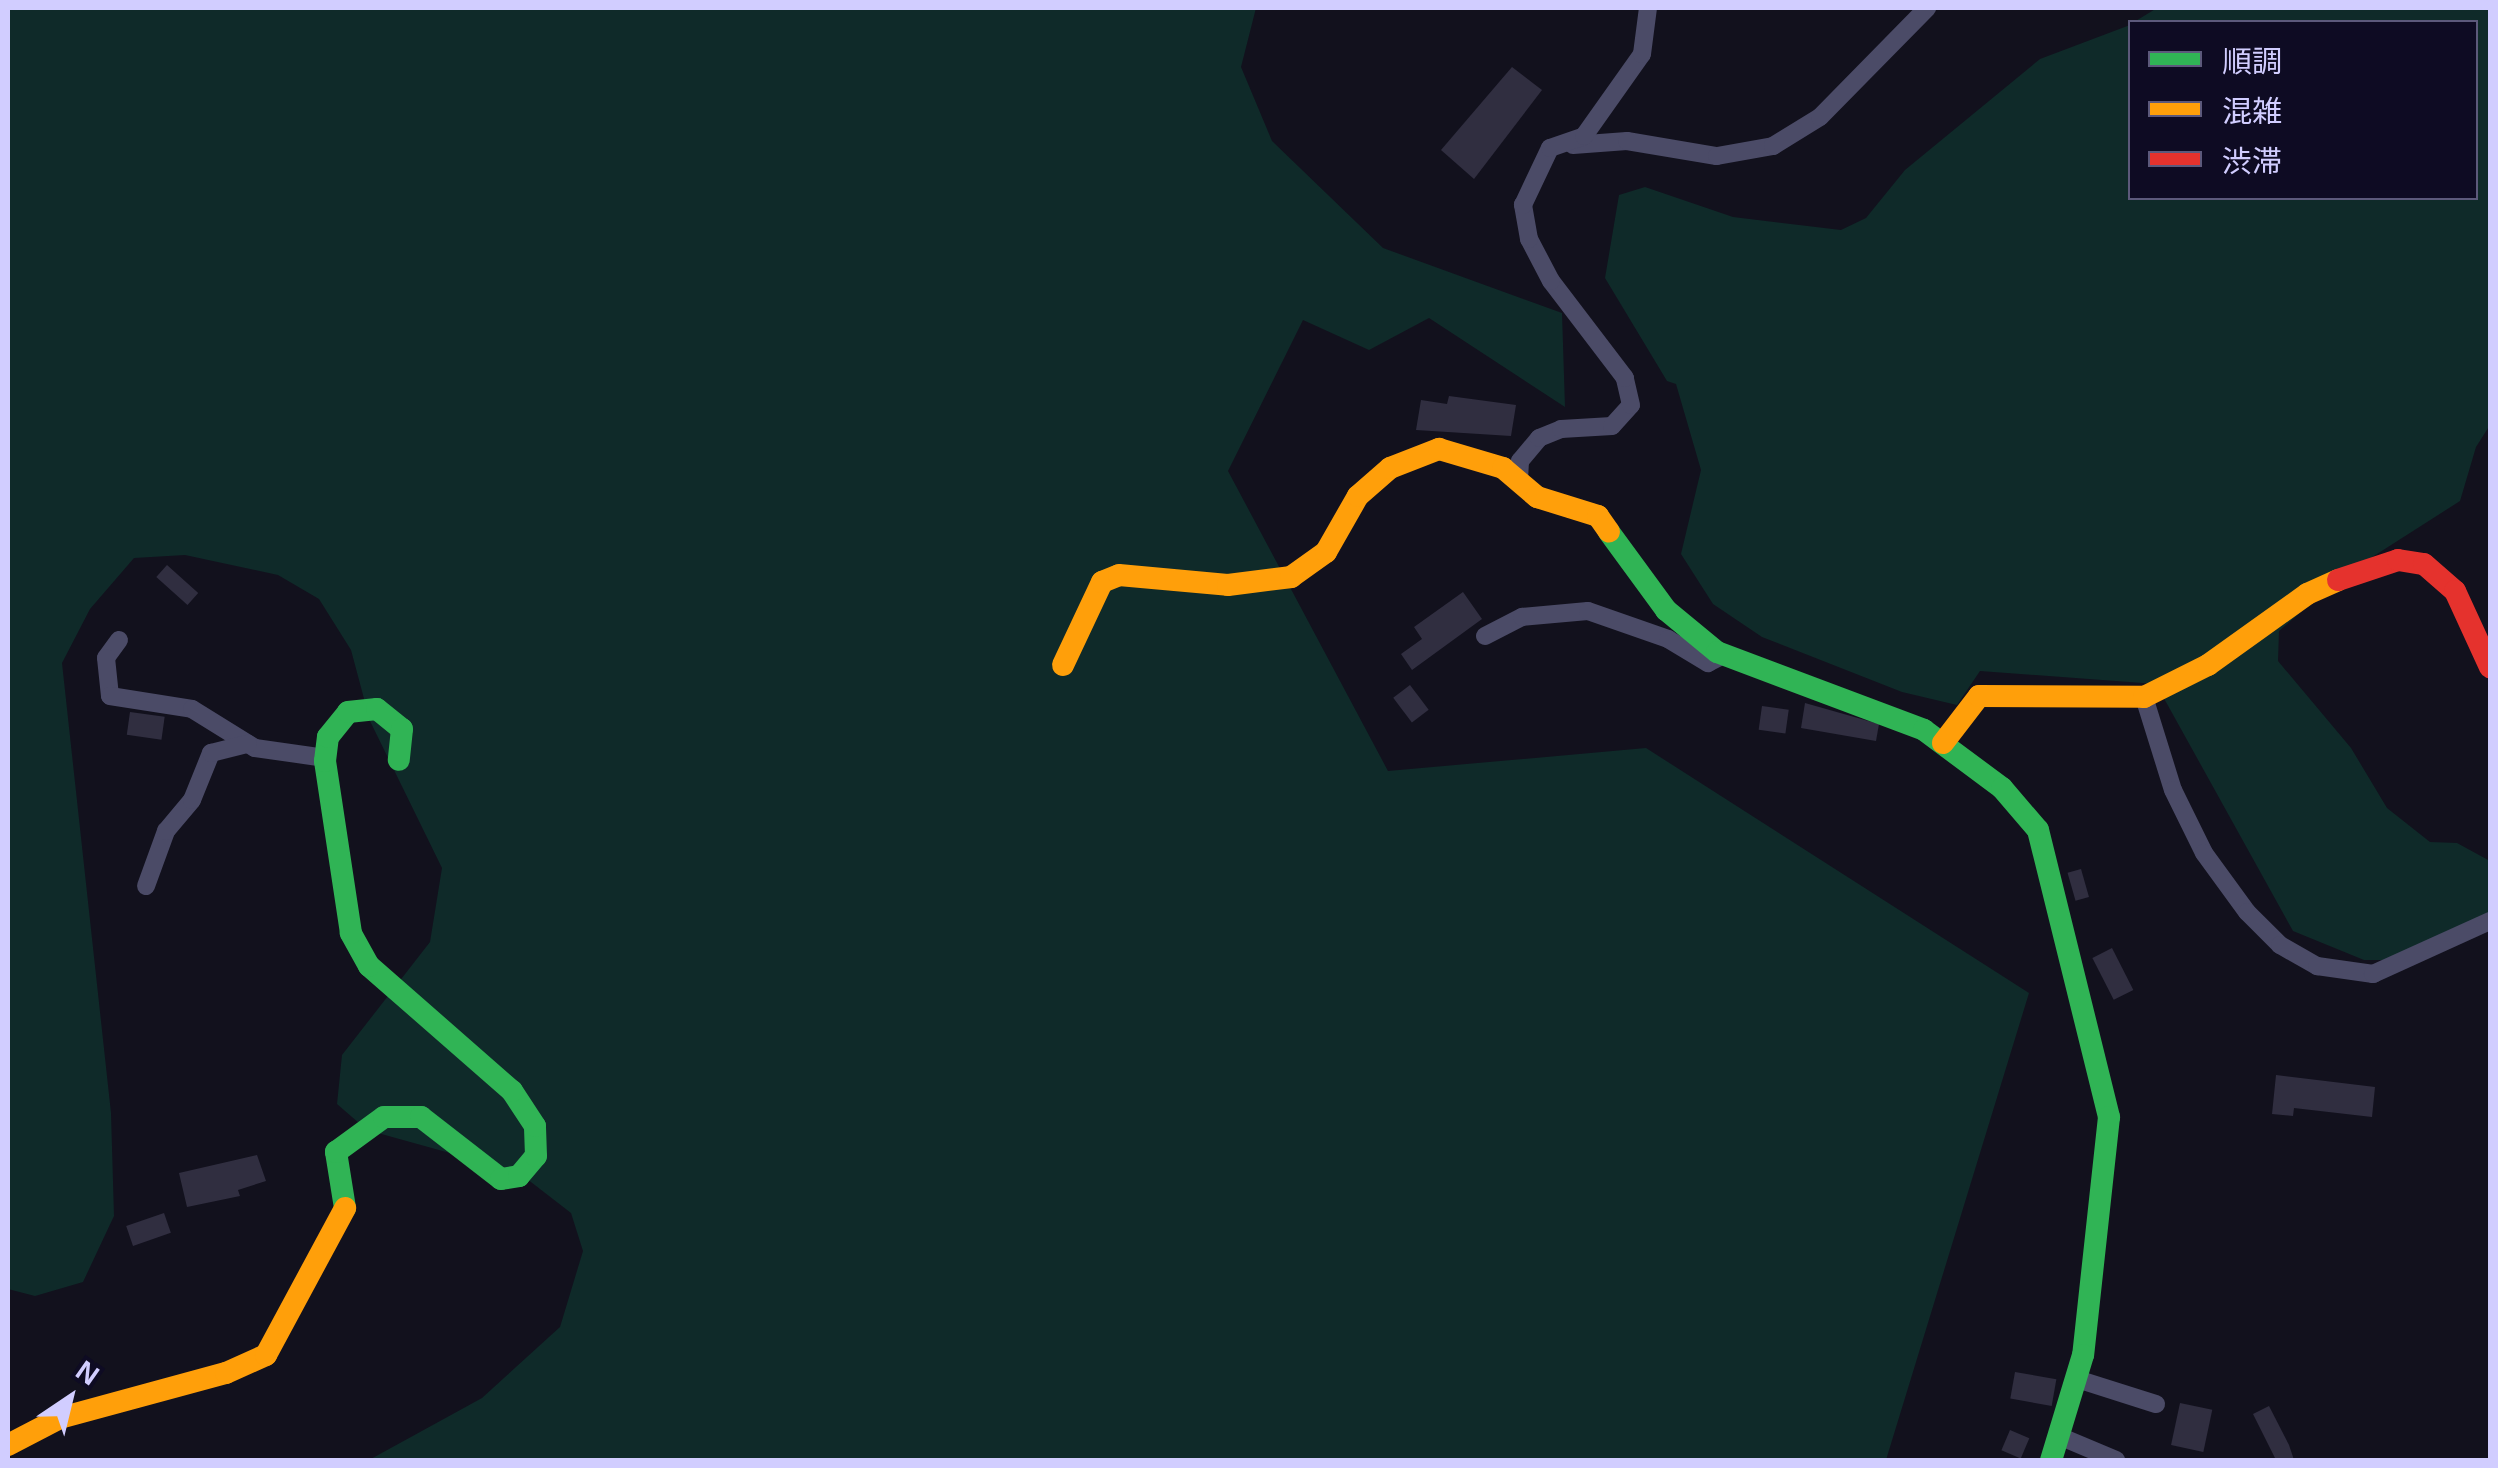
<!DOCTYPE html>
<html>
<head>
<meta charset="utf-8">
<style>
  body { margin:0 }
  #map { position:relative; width:2498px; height:1468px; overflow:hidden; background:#12111d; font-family:Helvetica,"Noto Sans JP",sans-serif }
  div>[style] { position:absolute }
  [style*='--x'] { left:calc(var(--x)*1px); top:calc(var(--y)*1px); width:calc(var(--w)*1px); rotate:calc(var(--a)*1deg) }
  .green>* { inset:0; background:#0f2a29 }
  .building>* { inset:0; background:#302e40; transform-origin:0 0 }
  .street>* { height:18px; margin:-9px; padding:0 9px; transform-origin:9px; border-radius:9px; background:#4b4b67 }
  .fast>* { height:22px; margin:-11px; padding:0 11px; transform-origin:11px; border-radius:11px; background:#30b455 }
  .slow>* { height:22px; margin:-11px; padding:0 11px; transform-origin:11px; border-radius:11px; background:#ff9f0a }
  .jam>* { height:22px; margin:-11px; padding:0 11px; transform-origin:11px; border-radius:11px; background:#e5322d }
  span { translate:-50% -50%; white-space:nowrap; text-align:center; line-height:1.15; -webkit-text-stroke:8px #0e0b23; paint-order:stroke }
  .frame { position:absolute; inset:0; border:10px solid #d1cdff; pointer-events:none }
  .legend { position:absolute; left:2128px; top:20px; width:350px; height:180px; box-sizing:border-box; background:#0e0b23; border:2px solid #5c597b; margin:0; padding:12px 18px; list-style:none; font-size:30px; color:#d1cdff }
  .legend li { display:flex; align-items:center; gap:20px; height:50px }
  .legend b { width:50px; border:2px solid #5c597b }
  .north { position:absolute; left:20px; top:1348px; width:100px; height:100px; -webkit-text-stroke:8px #0e0b23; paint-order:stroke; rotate:35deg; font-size:28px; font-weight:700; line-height:40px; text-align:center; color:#d1cdff }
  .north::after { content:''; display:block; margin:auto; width:35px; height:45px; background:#d1cdff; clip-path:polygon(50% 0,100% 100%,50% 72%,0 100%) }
</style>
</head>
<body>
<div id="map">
  <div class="green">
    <div style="clip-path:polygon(8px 8px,1256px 8px,1241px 67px,1272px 141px,1383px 248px,1562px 313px,1565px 407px,1429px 318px,1369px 350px,1303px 320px,1228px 471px,1388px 771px,1646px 748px,2029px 993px,1886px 1460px,369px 1460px,482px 1398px,560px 1327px,583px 1251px,571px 1213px,518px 1172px,367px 1130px,337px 1104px,342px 1055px,430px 942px,442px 868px,370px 721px,351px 650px,319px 599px,278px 575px,185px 555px,134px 558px,90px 609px,62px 663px,111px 1113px,114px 1216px,83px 1282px,35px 1296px,8px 1289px)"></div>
    <div style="clip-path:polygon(2157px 8px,2490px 8px,2490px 425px,2476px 447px,2460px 501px,2341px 577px,2279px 631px,2278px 661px,2351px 748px,2387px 808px,2430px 842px,2457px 843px,2490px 861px,2490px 918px,2392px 960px,2364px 960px,2293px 931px,2156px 684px,1980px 671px,1957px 705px,1902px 692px,1762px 637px,1713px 604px,1681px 554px,1701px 470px,1676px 384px,1667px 381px,1605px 278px,1619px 195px,1645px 187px,1733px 217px,1841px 230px,1866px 218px,1905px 170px,2040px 59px,2130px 25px,2130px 198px,2476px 198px,2476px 22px,2134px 22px)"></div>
  </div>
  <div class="building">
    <div style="clip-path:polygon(1512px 67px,1542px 90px,1474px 179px,1441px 150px)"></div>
    <div style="clip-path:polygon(1449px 396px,1516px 405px,1511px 436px,1416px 430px,1421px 400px,1447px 404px)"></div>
    <div style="left:167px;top:565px;width:42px;height:16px;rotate:42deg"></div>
    <div style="clip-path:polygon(1463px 592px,1482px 619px,1412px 670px,1401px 654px,1422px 639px,1414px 627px)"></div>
    <div style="left:1410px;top:685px;width:31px;height:21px;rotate:53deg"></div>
    <div style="clip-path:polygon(1805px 703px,1879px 724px,1876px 741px,1801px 728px)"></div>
    <div style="left:1762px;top:706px;width:27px;height:24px;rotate:8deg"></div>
    <div style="left:130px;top:712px;width:35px;height:23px;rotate:8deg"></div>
    <div style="left:2081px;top:869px;width:29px;height:14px;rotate:74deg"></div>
    <div style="left:2112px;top:948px;width:47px;height:22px;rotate:63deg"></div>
    <div style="clip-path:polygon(2276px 1075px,2375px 1087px,2372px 1117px,2294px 1108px,2293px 1116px,2272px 1114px)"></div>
    <div style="clip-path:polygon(257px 1155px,266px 1181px,238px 1190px,240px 1196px,187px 1207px,179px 1173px)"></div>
    <div style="left:164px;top:1213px;width:21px;height:40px;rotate:71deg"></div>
    <div style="left:2015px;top:1372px;width:42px;height:27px;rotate:10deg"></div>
    <div style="left:2180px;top:1403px;width:33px;height:43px;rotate:12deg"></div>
    <div style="clip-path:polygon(2269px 1406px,2289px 1445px,2294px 1460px,2276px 1460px,2253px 1414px)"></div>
    <div style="left:2010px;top:1430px;width:21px;height:22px;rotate:23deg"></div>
  </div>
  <div class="street">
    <div style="--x:1573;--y:145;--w:54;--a:-4.2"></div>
    <div style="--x:1627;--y:141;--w:91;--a:9.5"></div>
    <div style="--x:1717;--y:156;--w:57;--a:-10.1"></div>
    <div style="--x:1773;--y:146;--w:55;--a:-31.7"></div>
    <div style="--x:1820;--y:117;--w:153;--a:-45.5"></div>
    <div style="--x:1519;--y:480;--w:19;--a:-87"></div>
    <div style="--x:1520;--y:461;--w:30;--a:-50"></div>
    <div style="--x:1539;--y:438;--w:24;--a:-22"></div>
    <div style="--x:1561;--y:429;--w:51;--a:-3.4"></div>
    <div style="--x:1612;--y:426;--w:28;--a:-48"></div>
    <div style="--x:1631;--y:405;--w:28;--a:-103"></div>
    <div style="--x:1625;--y:378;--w:122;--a:-127.3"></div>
    <div style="--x:1551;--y:281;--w:47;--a:-117.6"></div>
    <div style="--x:1529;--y:239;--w:35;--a:-100"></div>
    <div style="--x:1523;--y:205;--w:63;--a:-64.7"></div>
    <div style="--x:1550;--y:148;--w:36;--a:-19"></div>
    <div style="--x:1584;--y:136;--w:100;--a:-54.7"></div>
    <div style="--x:1642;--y:54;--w:46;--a:-82.6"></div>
    <div style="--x:1485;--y:636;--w:42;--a:-27.2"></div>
    <div style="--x:1522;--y:617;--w:66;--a:-5.2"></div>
    <div style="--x:1588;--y:611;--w:85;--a:19.3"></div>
    <div style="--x:1668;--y:639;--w:47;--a:31"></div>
    <div style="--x:1708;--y:663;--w:18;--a:-27"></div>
    <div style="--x:119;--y:640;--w:22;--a:126"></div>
    <div style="--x:106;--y:658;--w:38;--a:84"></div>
    <div style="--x:110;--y:696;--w:83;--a:9"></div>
    <div style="--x:192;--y:709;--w:74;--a:31.8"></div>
    <div style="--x:255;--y:748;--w:71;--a:8.1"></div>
    <div style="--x:2144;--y:697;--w:97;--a:72.7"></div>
    <div style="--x:2173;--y:790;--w:70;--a:63.8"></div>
    <div style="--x:2204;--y:853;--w:73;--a:53.9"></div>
    <div style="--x:2247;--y:912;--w:47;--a:45"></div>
    <div style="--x:2280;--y:945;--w:43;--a:29.6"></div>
    <div style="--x:2317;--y:966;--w:57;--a:8.1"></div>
    <div style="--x:2373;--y:974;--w:128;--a:-24.4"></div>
    <div style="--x:146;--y:886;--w:59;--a:-70"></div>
    <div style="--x:166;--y:831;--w:40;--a:-50"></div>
    <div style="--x:192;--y:800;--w:51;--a:-68"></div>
    <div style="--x:211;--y:753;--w:38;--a:-14"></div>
    <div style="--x:2077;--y:1379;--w:83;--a:17.6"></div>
    <div style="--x:2059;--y:1436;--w:62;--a:22.8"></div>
  </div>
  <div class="fast">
    <div style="--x:1609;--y:532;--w:97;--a:53.8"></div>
    <div style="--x:1666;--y:610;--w:66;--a:39.5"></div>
    <div style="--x:1717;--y:652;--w:221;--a:20.6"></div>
    <div style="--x:1924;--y:730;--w:97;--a:36.6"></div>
    <div style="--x:2002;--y:788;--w:55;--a:49.4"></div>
    <div style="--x:2038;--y:830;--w:296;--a:76.1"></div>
    <div style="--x:2109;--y:1117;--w:239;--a:96.2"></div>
    <div style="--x:2083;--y:1355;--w:110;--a:106.9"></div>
    <div style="--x:345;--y:1208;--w:57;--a:-99.1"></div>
    <div style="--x:336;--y:1152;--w:59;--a:-36.1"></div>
    <div style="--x:384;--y:1117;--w:37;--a:0"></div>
    <div style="--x:421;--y:1117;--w:101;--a:37.8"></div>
    <div style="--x:501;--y:1179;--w:18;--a:-9"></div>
    <div style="--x:519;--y:1176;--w:26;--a:-50"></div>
    <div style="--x:536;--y:1156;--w:30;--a:-92"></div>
    <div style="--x:535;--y:1126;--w:42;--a:-123.3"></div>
    <div style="--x:512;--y:1091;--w:190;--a:-138.8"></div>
    <div style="--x:369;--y:966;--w:38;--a:-119"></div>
    <div style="--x:351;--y:933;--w:174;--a:-98.6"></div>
    <div style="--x:325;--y:761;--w:24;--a:-83"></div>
    <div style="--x:328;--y:737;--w:32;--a:-51"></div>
    <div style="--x:348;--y:712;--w:29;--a:-6"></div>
    <div style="--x:377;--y:709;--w:32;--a:39"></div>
    <div style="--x:402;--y:729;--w:31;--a:96"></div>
  </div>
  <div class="slow">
    <div style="--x:1063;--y:665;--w:92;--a:-64.8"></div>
    <div style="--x:1102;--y:582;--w:18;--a:-22"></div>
    <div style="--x:1119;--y:575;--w:109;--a:5.2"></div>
    <div style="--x:1228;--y:585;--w:64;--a:-7.2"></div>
    <div style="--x:1291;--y:577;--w:43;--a:-35.5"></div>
    <div style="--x:1326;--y:552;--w:64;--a:-60.3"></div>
    <div style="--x:1358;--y:496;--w:43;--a:-41.2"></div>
    <div style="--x:1390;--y:468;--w:53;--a:-21.2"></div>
    <div style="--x:1439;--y:449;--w:67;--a:16.5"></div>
    <div style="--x:1503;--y:468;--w:45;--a:40.5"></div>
    <div style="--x:1537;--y:497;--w:64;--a:17.3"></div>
    <div style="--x:1598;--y:516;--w:19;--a:55"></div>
    <div style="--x:1943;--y:743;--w:59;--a:-52.5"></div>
    <div style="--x:1979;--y:696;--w:165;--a:0.3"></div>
    <div style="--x:2144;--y:697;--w:72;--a:-26.6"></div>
    <div style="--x:2208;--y:665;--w:122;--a:-35.6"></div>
    <div style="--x:2307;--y:594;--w:34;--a:-24"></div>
    <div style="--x:8;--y:1445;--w:59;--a:-27.4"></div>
    <div style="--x:60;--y:1418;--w:172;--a:-15.2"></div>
    <div style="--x:226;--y:1373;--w:44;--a:-24.2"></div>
    <div style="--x:266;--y:1355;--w:167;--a:-61.7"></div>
  </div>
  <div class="jam">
    <div style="--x:2338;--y:580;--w:63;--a:-18.4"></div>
    <div style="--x:2398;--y:560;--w:26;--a:9"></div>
    <div style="--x:2424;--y:564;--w:41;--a:41.1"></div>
    <div style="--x:2455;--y:591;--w:84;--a:65.3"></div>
  </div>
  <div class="frame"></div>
  <ul class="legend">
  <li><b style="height:12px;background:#30b455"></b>順調</li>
  <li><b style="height:12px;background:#ff9f0a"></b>混雑</li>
  <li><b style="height:12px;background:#e5322d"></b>渋滞</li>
  </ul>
  <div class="north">N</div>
</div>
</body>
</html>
